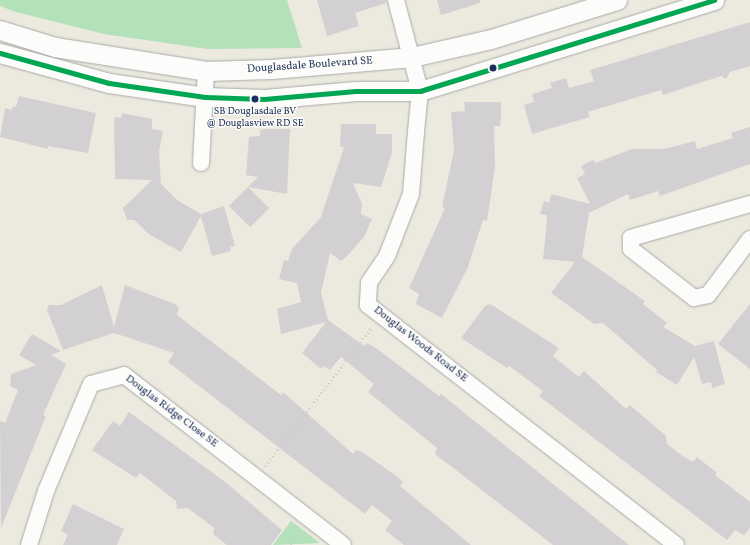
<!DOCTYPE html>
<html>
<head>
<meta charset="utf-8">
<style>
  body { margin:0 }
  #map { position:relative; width:750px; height:545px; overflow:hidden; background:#eceadf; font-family:Vollkorn,serif }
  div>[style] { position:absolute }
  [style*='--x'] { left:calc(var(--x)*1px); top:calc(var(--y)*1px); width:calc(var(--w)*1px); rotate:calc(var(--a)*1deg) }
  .green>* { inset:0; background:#b3e1ba }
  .building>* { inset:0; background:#d3d0d4; transform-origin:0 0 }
  .path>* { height:2.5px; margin-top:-1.25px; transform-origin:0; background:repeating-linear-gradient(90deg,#cdcdce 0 1px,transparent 0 4px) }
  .roads { filter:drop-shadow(0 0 1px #a8aaaa) drop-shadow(0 0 1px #a8aaaa) }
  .minor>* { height:16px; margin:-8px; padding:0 8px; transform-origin:8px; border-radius:8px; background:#fcfcfa }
  .tertiary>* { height:19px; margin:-9.5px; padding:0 9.5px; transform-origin:9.5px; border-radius:9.5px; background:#fcfcfa }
  .bus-1>* { height:5px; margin:-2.5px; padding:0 2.5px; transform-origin:2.5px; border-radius:2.5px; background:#00a651 }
  .dots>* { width:11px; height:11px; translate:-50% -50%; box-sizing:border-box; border:2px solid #fdfcf7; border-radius:50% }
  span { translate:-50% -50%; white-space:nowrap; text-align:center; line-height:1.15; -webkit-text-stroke:3px #fdfcf7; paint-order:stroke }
  .bus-label { font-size:10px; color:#1b2f5e }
  .street-label { font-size:11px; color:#1b2f5e }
</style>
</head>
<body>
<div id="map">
  <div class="green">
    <div style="clip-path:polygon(0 0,287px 0,302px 48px,207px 49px,104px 34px,16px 12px,0 6px)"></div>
    <div style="clip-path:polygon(291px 521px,320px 543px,273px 545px)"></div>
  </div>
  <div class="building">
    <div style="clip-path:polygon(317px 0,386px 0,386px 3px,355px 13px,359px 26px,327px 36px)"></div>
    <div style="clip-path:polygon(437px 0,480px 0,480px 3px,441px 15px)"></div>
    <div style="clip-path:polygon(750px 22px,750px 66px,730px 72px,726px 79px,721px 76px,663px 95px,661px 90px,588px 112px,590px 117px,532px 134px,524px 105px,534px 102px,532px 94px,552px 88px,550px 83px,566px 78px,569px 88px,594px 81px,590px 70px)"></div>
    <div style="clip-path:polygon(19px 96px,96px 113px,88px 153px,48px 146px,48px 149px,0 137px,5px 108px,12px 110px,13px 106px,16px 107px)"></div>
    <div style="clip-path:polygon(464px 102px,501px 102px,501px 114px,500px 126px,494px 126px,495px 167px,487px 221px,483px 220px,468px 267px,442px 318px,416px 304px,419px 294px,409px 288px,445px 208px,442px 207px,454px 150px,451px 112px,465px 111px)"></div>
    <div style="clip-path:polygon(122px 113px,152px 119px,152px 129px,163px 131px,159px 152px,161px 184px,177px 200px,201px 214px,224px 206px,235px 246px,230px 247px,231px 251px,212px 256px,201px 216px,181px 252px,150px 235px,134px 220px,127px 220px,123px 208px,152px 180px,115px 179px,114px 117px,121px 118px)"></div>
    <div style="clip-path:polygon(341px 124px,376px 124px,376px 134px,392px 134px,392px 153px,381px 187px,353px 183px,362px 204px,361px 214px,372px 219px,364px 237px,347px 256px,341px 261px,330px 253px,321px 293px,328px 320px,364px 346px,367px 343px,376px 348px,439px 396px,441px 394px,629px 545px,553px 545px,435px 454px,437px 448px,368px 392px,374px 384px,341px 357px,330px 370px,324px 366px,321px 369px,302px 353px,326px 322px,281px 334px,277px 309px,301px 302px,297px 283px,279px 279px,284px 260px,288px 261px,292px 249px,321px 217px,344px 147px,340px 147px)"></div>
    <div style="clip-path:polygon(750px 127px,750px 164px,660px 196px,658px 191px,630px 200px,628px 194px,589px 213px,582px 257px,645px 301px,643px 304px,667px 323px,663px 327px,695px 346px,714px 341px,725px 384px,712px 388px,711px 382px,702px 384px,694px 357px,677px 385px,656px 372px,657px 370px,603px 323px,594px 324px,551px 293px,575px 262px,543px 259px,547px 222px,546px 215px,540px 214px,544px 201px,549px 203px,551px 194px,590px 204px,577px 178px,585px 174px,581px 166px,593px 160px,595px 163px,632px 149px,664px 149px,695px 141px,697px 149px,733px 138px,731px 133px)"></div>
    <div style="clip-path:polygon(267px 129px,290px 129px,287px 194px,248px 187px,258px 177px,246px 175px,249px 137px,260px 136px,260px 130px)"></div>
    <div style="left:248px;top:187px;width:30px;height:27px;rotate:45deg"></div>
    <div style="clip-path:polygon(102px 285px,114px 327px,125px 285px,175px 304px,179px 308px,177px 315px,281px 395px,283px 392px,353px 454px,356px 450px,362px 452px,395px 475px,403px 482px,400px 486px,471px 545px,404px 545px,385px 530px,392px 521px,372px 505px,365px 514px,168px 362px,174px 353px,114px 333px,63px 350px,47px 310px,49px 305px,61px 305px)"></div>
    <div style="clip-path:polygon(490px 304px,559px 348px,553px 356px,579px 377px,584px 371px,626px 409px,630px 405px,666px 436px,667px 444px,681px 455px,693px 462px,697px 457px,717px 473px,715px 475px,750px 502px,750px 528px,744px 535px,735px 530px,727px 540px,539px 396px,543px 391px,509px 366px,507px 368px,461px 338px,485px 306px)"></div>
    <div style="clip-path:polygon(750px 304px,750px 369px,718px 344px)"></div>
    <div style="clip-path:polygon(32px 334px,61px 351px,51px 355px,66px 364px,43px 415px,46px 416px,1px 528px,0 421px,5px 423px,18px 390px,10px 386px,11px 374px,36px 365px,19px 355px)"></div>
    <div style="clip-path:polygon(129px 412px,224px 481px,282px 530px,271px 545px,227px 545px,213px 534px,214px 528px,188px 508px,177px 509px,176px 501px,140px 473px,136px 478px,92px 450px,113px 421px,120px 426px)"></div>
    <div style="clip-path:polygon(73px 504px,124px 529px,117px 545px,63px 545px,68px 535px,61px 531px)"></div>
  </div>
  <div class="path">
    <div style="--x:265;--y:466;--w:175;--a:-52.4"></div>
    <div style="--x:291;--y:545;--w:18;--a:-52"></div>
  </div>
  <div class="roads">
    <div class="minor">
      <div style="--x:396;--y:0;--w:94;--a:75.2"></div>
      <div style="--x:420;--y:91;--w:41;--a:95.6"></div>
      <div style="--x:416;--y:132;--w:62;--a:94.6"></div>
      <div style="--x:411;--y:194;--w:66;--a:111.2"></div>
      <div style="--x:387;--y:256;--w:32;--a:124"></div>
      <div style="--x:369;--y:283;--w:22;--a:93"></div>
      <div style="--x:368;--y:305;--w:390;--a:37.9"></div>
      <div style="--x:201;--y:163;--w:92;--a:-86.9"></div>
      <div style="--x:750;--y:204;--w:124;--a:164.1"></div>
      <div style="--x:631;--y:238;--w:11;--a:90"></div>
      <div style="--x:631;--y:249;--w:80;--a:37.9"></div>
      <div style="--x:694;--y:298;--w:14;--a:-12"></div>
      <div style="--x:708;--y:295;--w:70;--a:-53.1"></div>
      <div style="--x:29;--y:545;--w:57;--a:-72.5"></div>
      <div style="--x:46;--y:491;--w:116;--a:-67.2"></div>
      <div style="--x:91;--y:384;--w:34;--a:-15"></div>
      <div style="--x:124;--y:375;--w:277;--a:37.8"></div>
    </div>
    <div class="tertiary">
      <div style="--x:0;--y:30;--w:58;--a:17.2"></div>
      <div style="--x:55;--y:47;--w:153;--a:9"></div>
      <div style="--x:206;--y:71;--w:66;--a:-1.7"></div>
      <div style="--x:272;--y:69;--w:141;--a:-4.9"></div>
      <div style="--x:412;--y:57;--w:81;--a:-12.8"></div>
      <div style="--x:491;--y:39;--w:132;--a:-17.2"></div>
      <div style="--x:0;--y:53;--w:113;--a:15.4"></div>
      <div style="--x:109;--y:83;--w:97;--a:8.3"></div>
      <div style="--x:205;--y:97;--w:59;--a:1.9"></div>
      <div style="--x:264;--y:99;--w:92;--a:-5"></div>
      <div style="--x:356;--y:91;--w:64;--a:0"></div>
      <div style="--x:420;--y:91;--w:308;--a:-17.2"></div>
    </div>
  </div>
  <div class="bus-1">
    <div style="--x:0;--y:53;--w:113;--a:15.4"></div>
    <div style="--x:109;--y:83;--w:97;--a:8.3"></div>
    <div style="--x:205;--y:97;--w:59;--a:1.9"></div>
    <div style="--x:264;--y:99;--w:92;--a:-5"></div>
    <div style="--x:356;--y:91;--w:64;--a:0"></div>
    <div style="--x:420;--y:91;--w:308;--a:-17.2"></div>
  </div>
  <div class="dots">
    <div style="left:493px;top:68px;background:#1b2f5e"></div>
    <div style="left:255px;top:99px;background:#1b2f5e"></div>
  </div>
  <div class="bus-label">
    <span style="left:255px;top:117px">SB Douglasdale BV<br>@ Douglasview RD SE</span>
  </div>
  <div class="street-label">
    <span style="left:310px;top:66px;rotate:-4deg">Douglasdale Boulevard SE</span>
    <span style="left:420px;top:345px;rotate:38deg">Douglas Woods Road SE</span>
    <span style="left:171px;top:412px;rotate:37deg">Douglas Ridge Close SE</span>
  </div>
</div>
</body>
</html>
